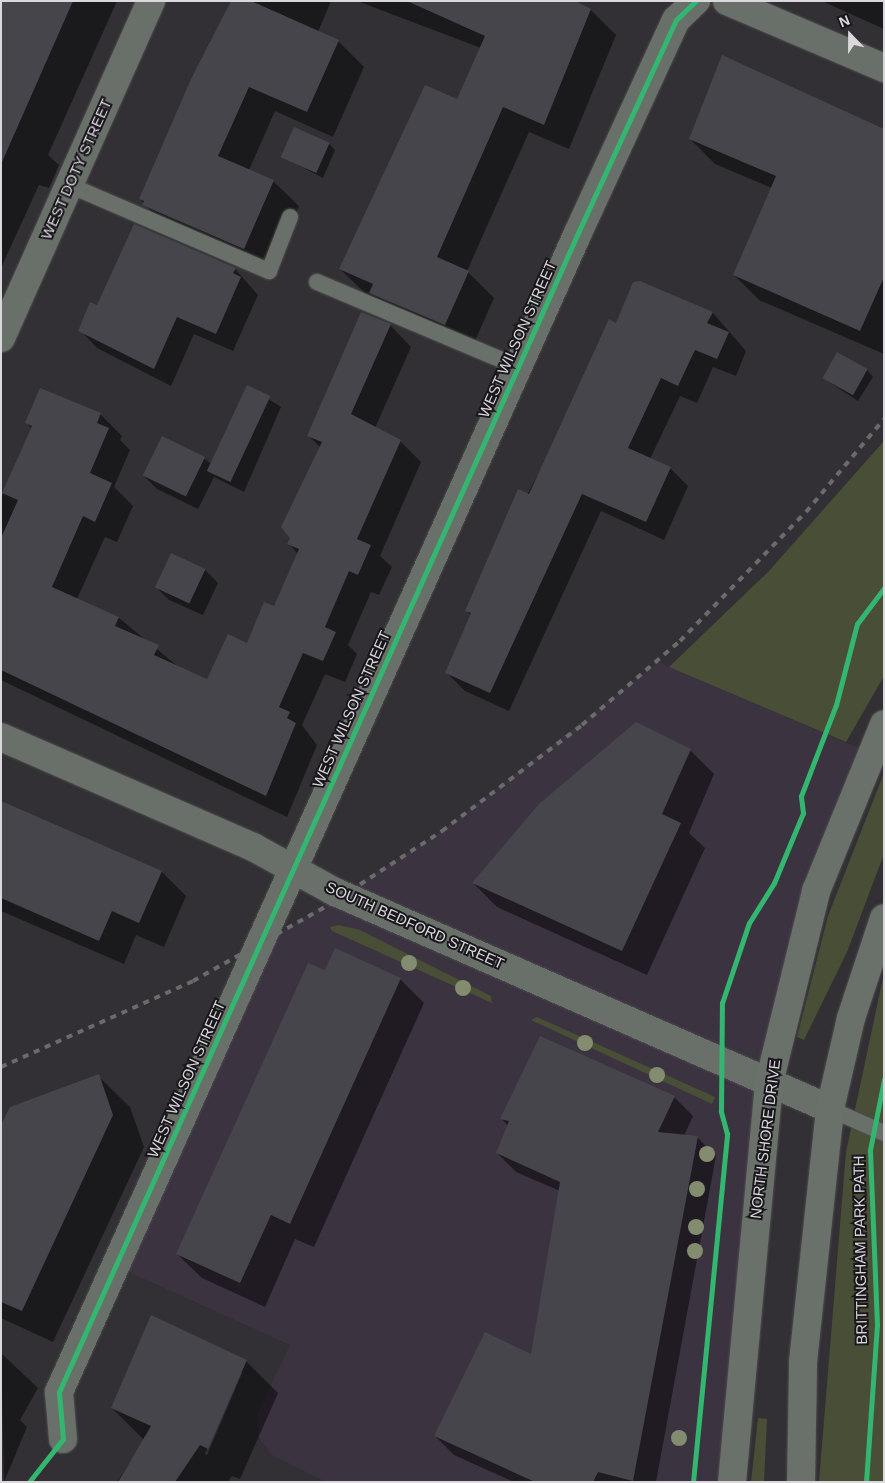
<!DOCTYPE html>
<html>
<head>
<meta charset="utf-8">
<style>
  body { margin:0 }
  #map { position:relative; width:885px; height:1483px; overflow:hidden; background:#323034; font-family:Arial,sans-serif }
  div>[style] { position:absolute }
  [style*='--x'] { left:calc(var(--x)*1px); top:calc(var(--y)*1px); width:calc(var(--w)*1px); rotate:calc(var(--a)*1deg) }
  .commercial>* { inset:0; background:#3c3341 }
  .green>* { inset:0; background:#484f36 }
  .shadow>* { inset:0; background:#0007 }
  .building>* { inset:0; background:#46454c; transform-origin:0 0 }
  .roads { filter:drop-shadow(0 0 1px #4d4c4e) drop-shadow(0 0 1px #4d4c4e) }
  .service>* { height:16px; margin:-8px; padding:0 8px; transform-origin:8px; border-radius:8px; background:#687069 }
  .minor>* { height:28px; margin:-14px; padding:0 14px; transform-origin:14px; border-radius:14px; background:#687069 }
  .primary>* { height:28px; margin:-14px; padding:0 14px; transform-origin:14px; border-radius:14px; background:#69716a }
  .rail>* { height:4px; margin-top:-2px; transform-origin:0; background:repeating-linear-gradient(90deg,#6a6c6b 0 6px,transparent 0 12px) }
  .cycleway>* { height:5px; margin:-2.5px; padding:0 2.5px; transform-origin:2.5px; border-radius:2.5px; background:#33b770 }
  .trees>* { width:16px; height:16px; margin:-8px; border-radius:50%; background:#838c6f }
  span { translate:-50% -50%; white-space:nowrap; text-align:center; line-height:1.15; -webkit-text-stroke:4px #19171b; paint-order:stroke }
  .street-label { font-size:15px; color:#dad7dd }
  .frame { position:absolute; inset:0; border:2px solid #dad7dd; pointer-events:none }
  .north { position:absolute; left:825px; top:10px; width:50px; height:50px; -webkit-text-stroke:4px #19171b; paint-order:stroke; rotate:338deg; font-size:14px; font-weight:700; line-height:20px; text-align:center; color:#dad7dd }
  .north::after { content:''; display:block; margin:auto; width:18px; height:22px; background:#dad7dd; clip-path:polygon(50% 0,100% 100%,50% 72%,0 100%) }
</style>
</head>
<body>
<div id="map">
  <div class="commercial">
    <div style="clip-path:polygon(658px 662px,870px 753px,800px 947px,732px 1482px,326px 1482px,272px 1455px,258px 1437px,257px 1414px,290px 1345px,116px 1266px,259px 946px,442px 831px)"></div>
  </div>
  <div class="green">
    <div style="clip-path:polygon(884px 441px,884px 676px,846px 742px,669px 667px,769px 571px)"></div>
    <div style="clip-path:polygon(884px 773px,884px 854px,847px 952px,804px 1040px,797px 1037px,828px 916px)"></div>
    <div style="clip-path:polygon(339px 925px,360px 930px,491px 996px,492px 1003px,332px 931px,330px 927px)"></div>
    <div style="clip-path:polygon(884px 973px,884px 1482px,819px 1482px,846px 1152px)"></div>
    <div style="clip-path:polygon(537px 1017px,715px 1097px,712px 1104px,531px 1020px)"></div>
    <div style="clip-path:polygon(758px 1418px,767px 1419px,764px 1482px,751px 1482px)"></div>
  </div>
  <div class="shadow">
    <div style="clip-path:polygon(1px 1px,117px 1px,48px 155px,59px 165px,49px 188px,39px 185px,1px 268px)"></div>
    <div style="clip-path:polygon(231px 1px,331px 1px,318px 32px,338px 41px,364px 67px,333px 137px,275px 111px,249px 170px,273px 181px,299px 206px,269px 274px,169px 231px,140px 199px)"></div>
    <div style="clip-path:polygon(357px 1px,572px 1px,591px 10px,616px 35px,569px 149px,529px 132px,467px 271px,494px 298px,471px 350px,366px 294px,340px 269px,457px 101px,481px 48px)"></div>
    <div style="clip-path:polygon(822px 1px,884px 1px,884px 29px)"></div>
    <div style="clip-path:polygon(884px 131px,884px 354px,759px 300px,734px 275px,772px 188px,715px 164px,690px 139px)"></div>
    <div style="clip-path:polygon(329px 144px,335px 150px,323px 178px,283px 157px)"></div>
    <div style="clip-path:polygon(235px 269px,258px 295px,233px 351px,194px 334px,171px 386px,97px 348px,80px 330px)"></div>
    <div style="clip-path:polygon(640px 282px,713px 313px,746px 351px,736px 376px,713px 367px,697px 403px,680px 396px,650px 459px,670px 468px,688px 486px,664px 540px,601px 511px,509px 711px,465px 691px,446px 672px,471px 615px,466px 610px)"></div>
    <div style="clip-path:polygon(390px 325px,411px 347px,375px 428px,400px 441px,421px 462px,380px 556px,392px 567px,379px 595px,371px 592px,348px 645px,357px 654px,345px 682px,325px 674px,302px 725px,317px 745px,287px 817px,1px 680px,1px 498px,32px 429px,26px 422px,100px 414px,122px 436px,120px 440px,130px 450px,114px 487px,133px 506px,117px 542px,105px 537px,77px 599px,119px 618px,180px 668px,208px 681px,248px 645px,275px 608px,298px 554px,289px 544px,321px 448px,308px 435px)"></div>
    <div style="clip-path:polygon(867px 370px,873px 377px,858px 401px,823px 378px)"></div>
    <div style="clip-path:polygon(248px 386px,281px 407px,244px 492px,214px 477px,198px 509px,157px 489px,144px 476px,204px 458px,211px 464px)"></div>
    <div style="clip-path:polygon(172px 555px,205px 570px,218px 583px,203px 615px,169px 600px,156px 587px)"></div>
    <div style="clip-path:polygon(690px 750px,714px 774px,689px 833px,705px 848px,647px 975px,497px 907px,473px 883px)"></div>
    <div style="clip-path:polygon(1px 802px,162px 872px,186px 896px,164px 947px,136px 935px,124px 964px,1px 911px)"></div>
    <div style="clip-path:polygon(326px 972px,400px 979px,424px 1003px,314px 1247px,295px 1239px,265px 1307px,202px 1278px,177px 1254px)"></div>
    <div style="clip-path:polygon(98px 1076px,130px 1107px,144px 1147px,53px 1342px,1px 1318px,1px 1125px)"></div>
    <div style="clip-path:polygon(674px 1097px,693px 1116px,684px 1136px,697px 1137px,716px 1156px,656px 1482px,514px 1482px,454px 1455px,435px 1436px,532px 1356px,560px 1191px,516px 1172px,497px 1153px,508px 1126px,502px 1119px)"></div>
    <div style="clip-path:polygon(1px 1353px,38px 1388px,20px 1420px,27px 1427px,4px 1482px)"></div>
    <div style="clip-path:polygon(evenodd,246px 1361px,278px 1393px,240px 1479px,232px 1476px,228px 1482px,117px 1482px,144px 1440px,112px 1408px,246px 1361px,239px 1373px,242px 1373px,207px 1455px,205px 1454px,239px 1373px)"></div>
  </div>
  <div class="building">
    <div style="clip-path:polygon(1px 1px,73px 1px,2px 162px,1px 161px)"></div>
    <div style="clip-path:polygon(231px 1px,251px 1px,339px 40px,307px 112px,249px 87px,218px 156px,274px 180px,244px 249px,142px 205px,144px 201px,139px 199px,191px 79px)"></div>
    <div style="clip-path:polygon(407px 1px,575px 1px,591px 9px,544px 125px,503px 107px,437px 257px,469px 271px,445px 325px,369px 293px,373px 284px,339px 269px,425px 85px,457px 99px,485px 36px)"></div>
    <div style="clip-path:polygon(722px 55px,884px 129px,884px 277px,860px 331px,733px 275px,776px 176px,689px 139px)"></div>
    <div style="left:294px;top:127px;width:39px;height:33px;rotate:24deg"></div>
    <div style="clip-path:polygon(134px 224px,236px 268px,233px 273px,241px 277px,216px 334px,177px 317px,154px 369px,78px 331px,90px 302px,97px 305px)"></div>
    <div style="clip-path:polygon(640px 281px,713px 312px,707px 323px,729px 332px,717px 359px,695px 350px,678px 386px,661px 378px,628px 448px,671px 467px,646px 522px,582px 494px,490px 693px,445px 673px,471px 613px,465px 611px,518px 489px,529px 494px,609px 319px,616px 323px,633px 282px)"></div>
    <div style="clip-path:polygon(361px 312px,391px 324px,351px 414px,401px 440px,357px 539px,371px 545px,358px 575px,349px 571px,325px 627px,336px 632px,323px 661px,303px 653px,279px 707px,290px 712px,287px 718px,296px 723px,266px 796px,1px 670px,1px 538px,18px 500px,2px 493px,32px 426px,25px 423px,40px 388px,101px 413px,97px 423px,109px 428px,90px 473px,112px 483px,95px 522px,83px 516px,52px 587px,119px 617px,115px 626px,159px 645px,154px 655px,207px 679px,228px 634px,247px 643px,264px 602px,274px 606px,299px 549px,287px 544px,290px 538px,281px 527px,322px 442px,307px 436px)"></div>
    <div style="left:837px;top:352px;width:35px;height:30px;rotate:29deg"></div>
    <div style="left:247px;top:385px;width:26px;height:95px;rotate:25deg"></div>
    <div style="left:162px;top:436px;width:48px;height:44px;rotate:26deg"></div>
    <div style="left:171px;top:553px;width:38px;height:38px;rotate:25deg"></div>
    <div style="clip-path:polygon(636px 722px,691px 749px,662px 814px,681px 823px,622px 951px,472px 883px,539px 804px)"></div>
    <div style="clip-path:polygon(1px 801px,162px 871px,139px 923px,112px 911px,99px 941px,1px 898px)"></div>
    <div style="clip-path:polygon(335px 948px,401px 978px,290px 1224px,271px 1215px,240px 1283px,176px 1254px,308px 963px,325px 970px)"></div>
    <div style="clip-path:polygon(540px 1036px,675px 1096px,658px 1132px,698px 1136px,633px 1481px,598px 1472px,593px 1482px,535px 1482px,434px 1436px,485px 1332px,531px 1354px,560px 1182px,496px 1153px,509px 1121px,500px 1119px)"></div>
    <div style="clip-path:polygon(99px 1074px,113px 1115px,22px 1311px,1px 1302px,1px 1125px,10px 1107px)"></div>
    <div style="clip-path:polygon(151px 1315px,247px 1360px,208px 1449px,200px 1445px,175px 1482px,118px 1482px,151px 1426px,111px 1408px)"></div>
  </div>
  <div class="roads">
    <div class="service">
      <div style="--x:69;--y:185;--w:218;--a:23.3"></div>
      <div style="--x:269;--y:271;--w:58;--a:-68.7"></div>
      <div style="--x:317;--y:282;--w:218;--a:22.9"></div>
      <div style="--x:830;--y:1109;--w:59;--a:24"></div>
    </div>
    <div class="minor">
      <div style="--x:727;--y:1;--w:171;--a:23.1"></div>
      <div style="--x:1;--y:338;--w:369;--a:-66"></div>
      <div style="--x:1;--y:737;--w:275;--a:23.6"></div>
      <div style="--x:253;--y:847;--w:91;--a:28.8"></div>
      <div style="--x:333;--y:891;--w:543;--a:23.68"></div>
      <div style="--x:63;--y:1439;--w:47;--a:-94.9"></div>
      <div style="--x:59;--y:1392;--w:1268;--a:-65.88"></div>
      <div style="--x:577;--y:235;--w:237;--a:-65.3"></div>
      <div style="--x:676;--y:20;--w:28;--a:-44"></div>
    </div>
    <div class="primary">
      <div style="--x:732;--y:1482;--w:401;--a:-84.7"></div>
      <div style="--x:769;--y:1083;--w:198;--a:-76.2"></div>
      <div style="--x:816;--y:891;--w:180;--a:-67.8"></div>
      <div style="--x:801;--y:1482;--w:120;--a:-89"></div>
      <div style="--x:803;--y:1362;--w:254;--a:-83.9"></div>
      <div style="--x:830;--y:1109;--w:93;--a:-77"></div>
      <div style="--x:851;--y:1018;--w:105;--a:-71.7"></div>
    </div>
  </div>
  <div class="rail">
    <div style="--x:1;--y:1067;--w:210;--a:-24.1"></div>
    <div style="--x:193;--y:981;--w:157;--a:-29.3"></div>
    <div style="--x:330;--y:904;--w:134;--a:-33.1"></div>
    <div style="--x:442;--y:831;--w:176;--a:-37.1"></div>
    <div style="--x:582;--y:725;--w:129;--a:-40.6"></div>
    <div style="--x:680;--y:641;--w:180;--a:-45.7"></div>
    <div style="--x:806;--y:512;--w:121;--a:-50"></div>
  </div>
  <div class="cycleway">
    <div style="--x:29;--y:1482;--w:55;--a:-51.7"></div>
    <div style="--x:63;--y:1439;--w:47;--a:-94.9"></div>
    <div style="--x:59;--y:1392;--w:1268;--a:-65.88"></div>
    <div style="--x:577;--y:235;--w:237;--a:-65.3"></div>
    <div style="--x:676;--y:20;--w:28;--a:-44"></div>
    <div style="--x:693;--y:1482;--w:350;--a:-84.4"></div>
    <div style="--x:727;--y:1134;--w:24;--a:-105"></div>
    <div style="--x:721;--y:1111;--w:108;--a:-89.5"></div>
    <div style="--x:722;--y:1003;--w:84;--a:-71.4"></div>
    <div style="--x:749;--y:923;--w:47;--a:-58"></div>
    <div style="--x:774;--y:883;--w:76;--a:-67.5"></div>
    <div style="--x:803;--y:813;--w:17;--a:-97"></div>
    <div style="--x:801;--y:796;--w:97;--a:-69"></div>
    <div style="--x:836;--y:705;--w:84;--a:-75.5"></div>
    <div style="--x:857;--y:624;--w:45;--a:-53.1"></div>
    <div style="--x:866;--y:1482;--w:157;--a:-86"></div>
    <div style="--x:877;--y:1325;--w:175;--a:-92.3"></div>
    <div style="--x:870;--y:1150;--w:72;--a:-78.8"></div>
  </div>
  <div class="trees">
    <div style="left:409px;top:963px"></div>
    <div style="left:463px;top:988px"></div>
    <div style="left:585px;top:1043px"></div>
    <div style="left:657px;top:1075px"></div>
    <div style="left:707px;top:1154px"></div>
    <div style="left:697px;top:1189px"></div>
    <div style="left:696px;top:1227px"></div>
    <div style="left:695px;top:1251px"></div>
    <div style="left:679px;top:1438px"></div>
  </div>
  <div class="street-label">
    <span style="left:76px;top:169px;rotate:-66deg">WEST DOTY STREET</span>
    <span style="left:517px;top:339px;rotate:-66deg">WEST WILSON STREET</span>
    <span style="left:351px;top:709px;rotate:-66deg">WEST WILSON STREET</span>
    <span style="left:415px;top:925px;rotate:24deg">SOUTH BEDFORD STREET</span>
    <span style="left:186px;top:1079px;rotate:-66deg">WEST WILSON STREET</span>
    <span style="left:765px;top:1139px;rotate:-83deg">NORTH SHORE DRIVE</span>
    <span style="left:860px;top:1250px;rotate:-91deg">BRITTINGHAM PARK PATH</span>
  </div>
  <div class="frame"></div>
  <div class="north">N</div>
</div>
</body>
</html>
